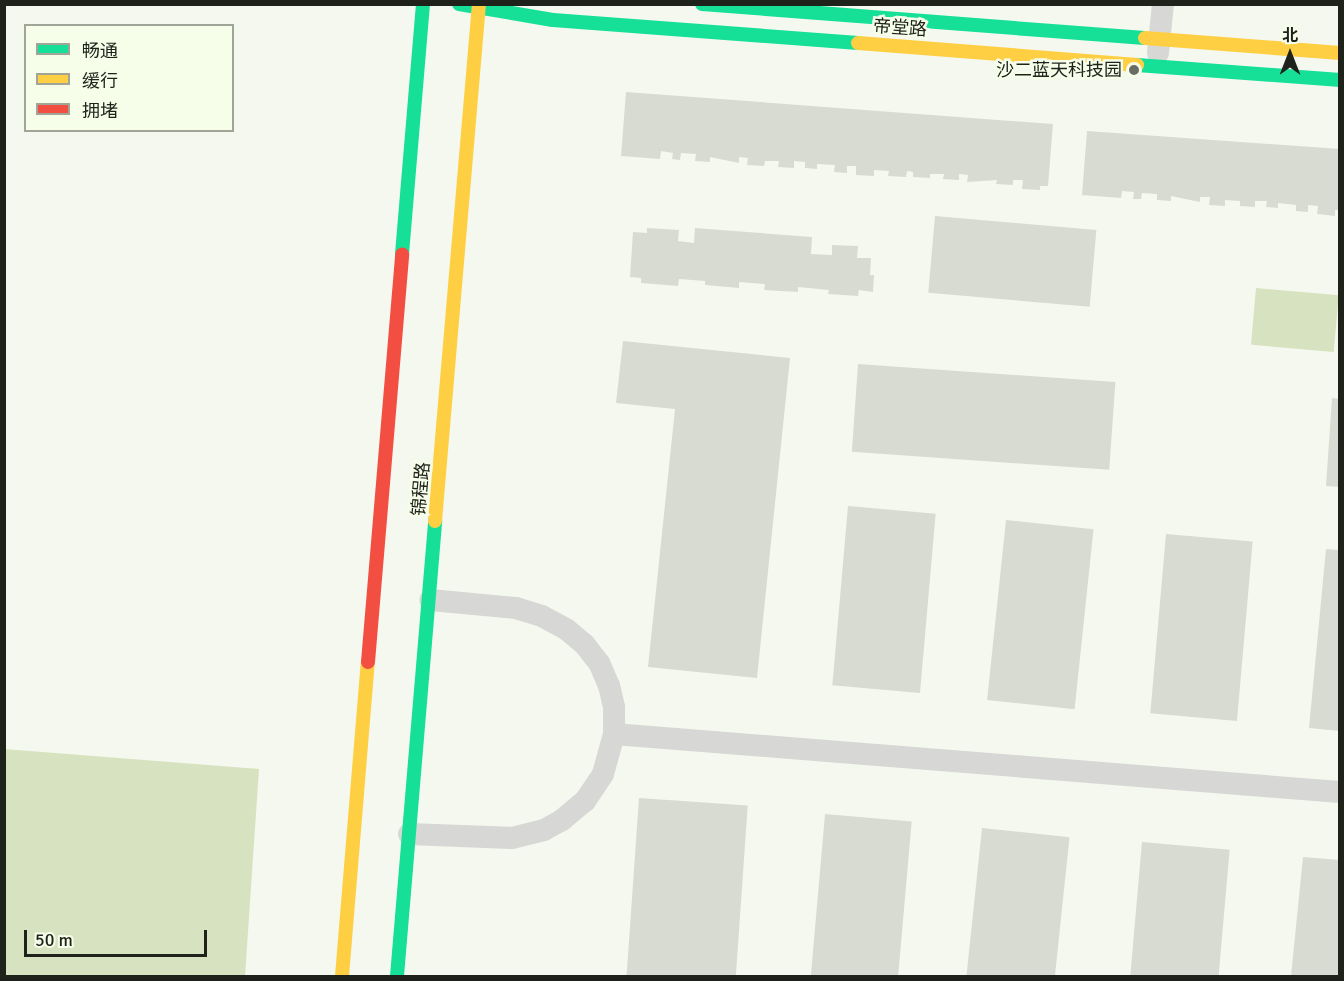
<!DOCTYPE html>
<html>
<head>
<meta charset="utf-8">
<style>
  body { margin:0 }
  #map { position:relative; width:1344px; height:981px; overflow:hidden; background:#f5f8ee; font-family:Signika,"Noto Sans SC",sans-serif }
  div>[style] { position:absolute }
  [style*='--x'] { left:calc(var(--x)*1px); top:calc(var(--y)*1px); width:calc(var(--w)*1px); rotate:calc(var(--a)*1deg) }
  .green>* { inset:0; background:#d7e2c0; transform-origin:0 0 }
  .building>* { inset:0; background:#d8dbd2; transform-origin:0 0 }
  .street>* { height:22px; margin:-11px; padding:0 11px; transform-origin:11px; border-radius:11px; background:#d7d8d5 }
  .fast>* { height:14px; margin:-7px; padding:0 7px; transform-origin:7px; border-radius:7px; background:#16e098 }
  .slow>* { height:14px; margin:-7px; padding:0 7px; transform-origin:7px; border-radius:7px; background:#ffcf43 }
  .jam>* { height:14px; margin:-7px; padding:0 7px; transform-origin:7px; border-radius:7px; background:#f24e42 }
  .dots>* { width:16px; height:16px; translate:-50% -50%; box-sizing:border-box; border:3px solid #f6fde9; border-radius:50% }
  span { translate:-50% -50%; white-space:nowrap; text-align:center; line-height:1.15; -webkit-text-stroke:5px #f6fde9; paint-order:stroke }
  .street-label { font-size:18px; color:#1f221b }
  .poi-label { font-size:18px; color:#1f221b }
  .right { translate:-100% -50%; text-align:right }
  .frame { position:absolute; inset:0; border:6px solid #1f221b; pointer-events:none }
  .legend { position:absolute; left:24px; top:24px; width:210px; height:108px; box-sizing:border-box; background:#f6fde9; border:2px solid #a0a597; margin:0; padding:8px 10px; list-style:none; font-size:18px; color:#1f221b }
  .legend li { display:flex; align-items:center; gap:12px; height:30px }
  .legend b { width:30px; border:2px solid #a0a597 }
  .north { position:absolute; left:1260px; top:24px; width:60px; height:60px; -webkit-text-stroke:4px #f6fde9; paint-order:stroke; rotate:0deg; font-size:16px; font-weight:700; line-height:24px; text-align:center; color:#1f221b }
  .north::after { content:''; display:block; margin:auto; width:21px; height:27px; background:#1f221b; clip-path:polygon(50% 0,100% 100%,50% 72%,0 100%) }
  .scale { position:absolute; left:24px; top:930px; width:183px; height:27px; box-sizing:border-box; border:3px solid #1f221b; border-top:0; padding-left:8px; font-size:18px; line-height:21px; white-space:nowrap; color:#1f221b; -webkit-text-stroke:4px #f6fde9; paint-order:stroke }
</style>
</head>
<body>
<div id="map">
  <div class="green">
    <div style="left:1256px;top:288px;width:83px;height:57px;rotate:5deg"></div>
    <div style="clip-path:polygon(4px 749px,259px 769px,245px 976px,5px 976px)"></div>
  </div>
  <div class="building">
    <div style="clip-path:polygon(626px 92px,1053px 124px,1048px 186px,1040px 186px,1040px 190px,1022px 189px,1023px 180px,1013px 180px,1013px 185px,996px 184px,997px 180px,967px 182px,968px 175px,959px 174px,959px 180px,943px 179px,944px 174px,930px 174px,930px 178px,913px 177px,913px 172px,907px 171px,906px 177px,888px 176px,889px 171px,874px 170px,874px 176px,856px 175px,856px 166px,847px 166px,847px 173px,834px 172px,835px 165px,817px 164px,817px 169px,805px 168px,805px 162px,794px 161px,794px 168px,778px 167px,779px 161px,765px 161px,764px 166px,747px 165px,748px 158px,739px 157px,739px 163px,710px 157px,710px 162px,695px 161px,696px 154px,681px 153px,680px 160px,672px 159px,673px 153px,661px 151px,660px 159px,621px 156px)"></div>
    <div style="clip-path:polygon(1087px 131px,1340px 149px,1340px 210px,1335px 210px,1335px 216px,1317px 214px,1318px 206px,1308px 205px,1308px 212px,1296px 211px,1296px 205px,1278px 203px,1278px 208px,1266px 207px,1267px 201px,1255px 201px,1255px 207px,1240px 206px,1240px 201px,1225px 200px,1225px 206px,1209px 205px,1210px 197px,1200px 197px,1200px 202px,1171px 196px,1171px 201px,1157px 200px,1157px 194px,1142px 193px,1141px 199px,1133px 199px,1134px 192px,1122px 191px,1121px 198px,1082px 195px)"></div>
    <div style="left:935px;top:216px;width:162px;height:77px;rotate:5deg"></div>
    <div style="clip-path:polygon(647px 228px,679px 230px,678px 241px,694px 243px,695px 228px,812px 237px,811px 254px,832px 255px,832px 245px,858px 246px,857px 258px,871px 258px,870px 275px,874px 275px,873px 292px,859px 290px,858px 296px,828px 294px,829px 290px,798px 287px,798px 292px,764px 290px,765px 284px,739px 282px,739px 288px,705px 285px,705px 281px,679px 279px,678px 286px,641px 283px,641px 278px,630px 277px,633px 232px,647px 233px)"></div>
    <div style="clip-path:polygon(623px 341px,790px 358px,757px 678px,648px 667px,675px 409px,616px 403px)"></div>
    <div style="left:858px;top:364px;width:258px;height:88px;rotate:4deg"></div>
    <div style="clip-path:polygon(1332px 398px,1340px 399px,1340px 487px,1326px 486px)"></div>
    <div style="left:848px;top:506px;width:88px;height:180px;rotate:5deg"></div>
    <div style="left:1006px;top:520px;width:88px;height:181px;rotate:6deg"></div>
    <div style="left:1166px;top:534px;width:87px;height:180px;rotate:5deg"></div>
    <div style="clip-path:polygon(1326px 549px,1340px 550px,1340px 731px,1309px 728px)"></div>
    <div style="left:639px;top:798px;width:109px;height:178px;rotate:4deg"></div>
    <div style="left:825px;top:814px;width:87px;height:163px;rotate:5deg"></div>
    <div style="left:982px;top:828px;width:88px;height:149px;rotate:6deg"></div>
    <div style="left:1142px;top:842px;width:88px;height:135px;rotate:5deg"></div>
    <div style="clip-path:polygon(1303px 857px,1340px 860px,1340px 976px,1291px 976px)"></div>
  </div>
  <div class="street">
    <div style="--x:1158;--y:53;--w:49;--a:-84.2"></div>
    <div style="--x:614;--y:734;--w:728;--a:4.57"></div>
    <div style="--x:409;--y:834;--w:103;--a:2.2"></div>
    <div style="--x:512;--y:838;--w:33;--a:-14"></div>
    <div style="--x:544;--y:830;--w:21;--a:-29"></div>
    <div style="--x:562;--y:820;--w:30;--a:-40"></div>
    <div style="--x:585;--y:801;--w:32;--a:-56"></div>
    <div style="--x:603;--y:774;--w:41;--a:-74.6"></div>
    <div style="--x:614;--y:734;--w:27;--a:-90"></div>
    <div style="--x:614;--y:707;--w:22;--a:-103"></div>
    <div style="--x:609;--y:686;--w:25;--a:-113"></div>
    <div style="--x:599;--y:663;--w:24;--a:-128"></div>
    <div style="--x:584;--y:644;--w:23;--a:-140"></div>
    <div style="--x:566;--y:629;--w:27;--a:-152"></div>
    <div style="--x:542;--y:616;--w:27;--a:-163"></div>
    <div style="--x:516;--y:608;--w:86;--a:-174.7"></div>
  </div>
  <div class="fast">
    <div style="--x:459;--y:4;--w:95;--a:9.7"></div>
    <div style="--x:553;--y:20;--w:306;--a:4.3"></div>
    <div style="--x:702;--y:4;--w:444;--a:4.4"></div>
    <div style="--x:1137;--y:65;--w:204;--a:4.2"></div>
    <div style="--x:402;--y:254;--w:251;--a:-85.2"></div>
    <div style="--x:397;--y:976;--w:457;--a:-85.2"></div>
  </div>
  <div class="slow">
    <div style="--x:1145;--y:38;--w:196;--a:4.4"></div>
    <div style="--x:858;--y:43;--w:280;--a:4.5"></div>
    <div style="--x:435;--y:521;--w:519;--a:-85.14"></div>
    <div style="--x:342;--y:976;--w:315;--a:-85.3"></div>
  </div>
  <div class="jam">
    <div style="--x:368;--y:662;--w:409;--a:-85.2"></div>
  </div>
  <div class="dots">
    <div style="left:1134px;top:70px;background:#6a6d65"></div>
  </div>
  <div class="street-label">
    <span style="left:900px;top:28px;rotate:4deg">帝堂路</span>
    <span style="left:421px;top:489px;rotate:-85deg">锦程路</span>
  </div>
  <div class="poi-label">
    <span class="right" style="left:1122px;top:70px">沙二蓝天科技园</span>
  </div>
  <div class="frame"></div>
  <ul class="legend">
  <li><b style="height:8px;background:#16e098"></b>畅通</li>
  <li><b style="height:8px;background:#ffcf43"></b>缓行</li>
  <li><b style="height:8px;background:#f24e42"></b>拥堵</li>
  </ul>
  <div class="north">北</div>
  <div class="scale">50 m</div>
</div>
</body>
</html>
